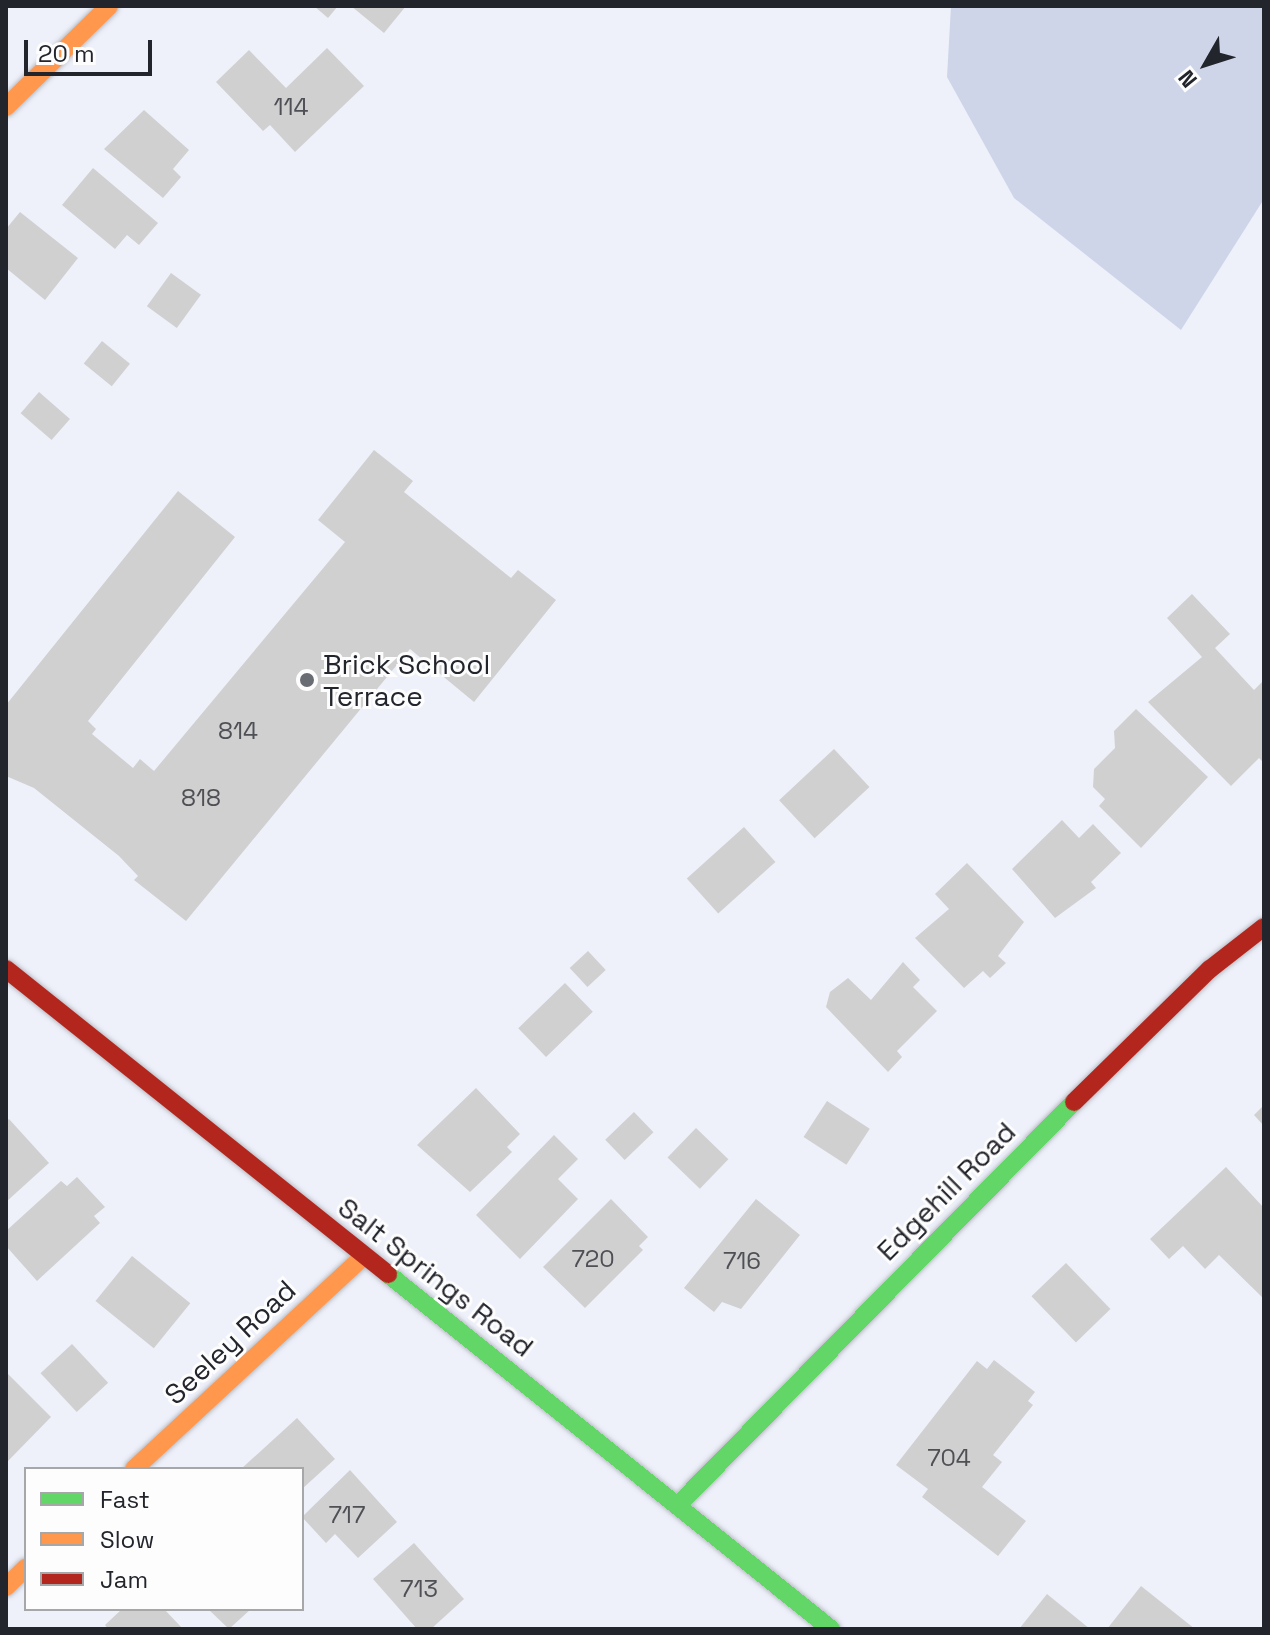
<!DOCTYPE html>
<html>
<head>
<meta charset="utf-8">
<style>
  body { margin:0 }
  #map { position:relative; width:1270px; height:1635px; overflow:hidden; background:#eef1fa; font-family:"Space Grotesk",sans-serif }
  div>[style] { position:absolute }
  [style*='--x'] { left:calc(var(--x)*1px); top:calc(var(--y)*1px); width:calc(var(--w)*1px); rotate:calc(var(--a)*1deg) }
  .green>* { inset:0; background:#cfd5e8 }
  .building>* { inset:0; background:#d0d0d1; transform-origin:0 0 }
  .roads { filter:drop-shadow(0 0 2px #bbbdc5) drop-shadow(0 0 2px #bbbdc5) }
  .fast>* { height:18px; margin:-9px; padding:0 9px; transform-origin:9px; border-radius:9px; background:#63d668 }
  .slow>* { height:18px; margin:-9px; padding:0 9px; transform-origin:9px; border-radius:9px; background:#ff974d }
  .jam>* { height:18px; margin:-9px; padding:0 9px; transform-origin:9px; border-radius:9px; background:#b3261e }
  .dots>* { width:22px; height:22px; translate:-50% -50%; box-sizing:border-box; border:4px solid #fdfdfd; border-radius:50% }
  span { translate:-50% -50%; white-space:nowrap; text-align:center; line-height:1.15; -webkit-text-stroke:6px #fdfdfd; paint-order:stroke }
  .number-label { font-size:24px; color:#4e5055 }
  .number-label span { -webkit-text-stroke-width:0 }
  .poi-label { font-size:28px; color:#23252c }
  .left { translate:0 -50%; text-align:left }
  .street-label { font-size:28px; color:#23252c }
  .frame { position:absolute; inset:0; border:8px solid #23252c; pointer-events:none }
  .legend { position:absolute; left:24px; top:1467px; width:280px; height:144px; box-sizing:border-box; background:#fdfdfd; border:2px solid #a6a7a9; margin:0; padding:10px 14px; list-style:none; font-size:24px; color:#23252c }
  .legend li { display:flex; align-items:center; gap:16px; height:40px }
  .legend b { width:40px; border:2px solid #a6a7a9 }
  .north { position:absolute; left:1166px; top:24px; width:80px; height:80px; -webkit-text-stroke:6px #fdfdfd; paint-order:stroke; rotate:231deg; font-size:22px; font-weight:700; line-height:32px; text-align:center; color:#23252c }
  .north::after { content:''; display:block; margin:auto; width:28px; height:36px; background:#23252c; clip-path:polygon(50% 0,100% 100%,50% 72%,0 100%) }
  .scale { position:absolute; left:24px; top:40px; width:128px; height:36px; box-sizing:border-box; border:4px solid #23252c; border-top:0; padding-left:10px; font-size:24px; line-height:28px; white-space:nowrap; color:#23252c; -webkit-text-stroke:6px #fdfdfd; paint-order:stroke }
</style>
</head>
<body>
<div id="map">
  <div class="green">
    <div style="clip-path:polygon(951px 6px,1264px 6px,1264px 199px,1181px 330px,1014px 198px,947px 77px)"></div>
  </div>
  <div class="building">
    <div style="clip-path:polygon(314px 6px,338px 6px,328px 18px)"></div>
    <div style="clip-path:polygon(351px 6px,406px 6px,384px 33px)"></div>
    <div style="clip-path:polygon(327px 48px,364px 86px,295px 152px,270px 125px,263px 131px,216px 82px,249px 50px,286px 88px)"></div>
    <div style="clip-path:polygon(144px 110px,189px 150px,173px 169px,181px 177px,163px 198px,104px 149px)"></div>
    <div style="clip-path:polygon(93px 168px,158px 223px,139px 245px,127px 235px,115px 249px,62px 205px)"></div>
    <div style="clip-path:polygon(20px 212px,78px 258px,45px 300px,6px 268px,6px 229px)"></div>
    <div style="left:171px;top:273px;width:37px;height:41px;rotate:36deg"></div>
    <div style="left:102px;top:341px;width:36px;height:29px;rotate:39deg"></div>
    <div style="left:39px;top:392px;width:41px;height:28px;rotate:41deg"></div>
    <div style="clip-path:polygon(374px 450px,413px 481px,404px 492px,511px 578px,518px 570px,556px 600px,474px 702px,410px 649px,186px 921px,134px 880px,138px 876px,119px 856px,34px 788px,6px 776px,6px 705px,178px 491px,235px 537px,88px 721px,96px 729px,92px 734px,133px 768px,140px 759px,154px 771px,345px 542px,318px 520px)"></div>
    <div style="clip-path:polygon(1192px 594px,1230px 634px,1215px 648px,1254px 690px,1264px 680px,1264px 763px,1259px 758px,1231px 786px,1148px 702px,1202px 657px,1167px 618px)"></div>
    <div style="clip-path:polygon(1136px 709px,1208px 777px,1141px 848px,1099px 806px,1105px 799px,1093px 787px,1094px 769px,1115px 748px,1114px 731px)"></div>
    <div style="left:834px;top:749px;width:52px;height:75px;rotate:47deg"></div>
    <div style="clip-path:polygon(1062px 820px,1079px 838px,1093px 824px,1121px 853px,1091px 882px,1096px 888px,1055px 918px,1012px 869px)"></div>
    <div style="left:744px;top:827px;width:47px;height:77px;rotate:48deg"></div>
    <div style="clip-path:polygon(967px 863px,1024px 922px,998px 956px,1006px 963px,990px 978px,983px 971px,964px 988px,915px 938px,949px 909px,935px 894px)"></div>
    <div style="left:588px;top:951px;width:26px;height:25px;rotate:47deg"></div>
    <div style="clip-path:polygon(903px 962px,920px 980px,913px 987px,937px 1011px,897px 1051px,902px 1057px,888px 1072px,826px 1007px,830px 992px,848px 978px,871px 1000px)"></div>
    <div style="left:565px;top:983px;width:40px;height:65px;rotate:46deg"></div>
    <div style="clip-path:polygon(476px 1088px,520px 1134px,507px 1147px,512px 1152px,470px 1192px,417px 1145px)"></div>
    <div style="left:827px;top:1101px;width:51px;height:43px;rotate:33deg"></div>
    <div style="clip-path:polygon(1264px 1105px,1264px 1126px,1254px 1115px)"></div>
    <div style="left:634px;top:1112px;width:28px;height:40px;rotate:46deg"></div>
    <div style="clip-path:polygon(9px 1119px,49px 1163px,6px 1202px,6px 1122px)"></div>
    <div style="left:696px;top:1128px;width:45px;height:41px;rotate:44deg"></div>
    <div style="clip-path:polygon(554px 1135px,578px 1159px,558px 1179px,578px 1199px,520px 1259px,476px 1215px)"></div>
    <div style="clip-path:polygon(1226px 1167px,1264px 1208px,1264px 1299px,1219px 1255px,1205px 1269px,1183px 1246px,1169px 1259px,1150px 1239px)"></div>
    <div style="clip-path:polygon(77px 1177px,105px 1207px,94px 1216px,100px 1223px,37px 1281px,6px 1246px,6px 1231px,61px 1181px,67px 1186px)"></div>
    <div style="clip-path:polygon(611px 1199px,648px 1237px,639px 1246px,643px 1250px,585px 1308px,543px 1267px)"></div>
    <div style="clip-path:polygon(756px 1199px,800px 1235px,741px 1309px,722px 1302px,714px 1312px,684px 1288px)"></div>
    <div style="left:132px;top:1256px;width:75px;height:58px;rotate:39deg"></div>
    <div style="left:1066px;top:1263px;width:64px;height:48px;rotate:46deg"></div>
    <div style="left:72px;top:1344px;width:53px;height:43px;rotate:47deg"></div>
    <div style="clip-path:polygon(994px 1360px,1035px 1392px,1028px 1401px,1033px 1405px,993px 1455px,1002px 1462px,982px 1487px,1026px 1521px,998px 1556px,922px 1497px,928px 1489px,896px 1465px,977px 1361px,987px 1369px)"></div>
    <div style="clip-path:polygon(6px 1372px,51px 1417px,8px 1461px,6px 1458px)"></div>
    <div style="clip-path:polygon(297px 1418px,335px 1459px,302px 1489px,302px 1469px,241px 1469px)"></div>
    <div style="clip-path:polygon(350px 1470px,397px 1522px,358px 1558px,335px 1534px,326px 1543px,302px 1517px)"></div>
    <div style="clip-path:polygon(414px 1543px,464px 1599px,431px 1629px,417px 1629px,373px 1579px)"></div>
    <div style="clip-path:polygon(1141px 1586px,1195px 1629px,1107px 1629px)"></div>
    <div style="clip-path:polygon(1047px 1594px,1090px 1629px,1019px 1629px)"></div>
    <div style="clip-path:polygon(122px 1609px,164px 1609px,183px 1629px,108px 1629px,105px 1625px)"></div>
    <div style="clip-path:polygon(208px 1609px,251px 1609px,229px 1629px)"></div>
  </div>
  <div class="roads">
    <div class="fast">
      <div style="--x:388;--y:1274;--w:568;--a:38.71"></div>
      <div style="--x:678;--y:1505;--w:565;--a:-45.5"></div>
    </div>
    <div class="slow">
      <div style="--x:6;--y:107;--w:144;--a:-44.4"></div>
      <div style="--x:134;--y:1469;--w:313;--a:-42.8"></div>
      <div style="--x:6;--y:1587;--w:28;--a:-44"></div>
    </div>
    <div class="jam">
      <div style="--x:6;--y:969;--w:489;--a:38.6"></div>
      <div style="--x:1074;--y:1102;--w:190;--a:-44.4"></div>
      <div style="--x:1210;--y:969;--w:68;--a:-37.9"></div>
    </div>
  </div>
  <div class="dots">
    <div style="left:307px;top:680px;background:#6a6c74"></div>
  </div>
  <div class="number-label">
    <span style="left:291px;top:107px">114</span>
    <span style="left:238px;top:731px">814</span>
    <span style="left:201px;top:798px">818</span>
    <span style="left:593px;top:1259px">720</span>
    <span style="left:742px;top:1261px">716</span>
    <span style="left:949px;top:1458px">704</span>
    <span style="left:347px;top:1515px">717</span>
    <span style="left:419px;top:1589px">713</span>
  </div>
  <div class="poi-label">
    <span class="left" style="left:323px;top:680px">Brick School<br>Terrace</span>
  </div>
  <div class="street-label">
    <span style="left:946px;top:1191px;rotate:-45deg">Edgehill Road</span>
    <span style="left:436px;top:1277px;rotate:38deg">Salt Springs Road</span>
    <span style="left:230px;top:1342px;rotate:-43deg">Seeley Road</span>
  </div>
  <div class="frame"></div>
  <ul class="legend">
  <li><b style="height:10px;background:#63d668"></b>Fast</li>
  <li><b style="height:10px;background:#ff974d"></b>Slow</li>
  <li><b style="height:10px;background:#b3261e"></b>Jam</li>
  </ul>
  <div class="north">N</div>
  <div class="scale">20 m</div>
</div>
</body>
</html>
